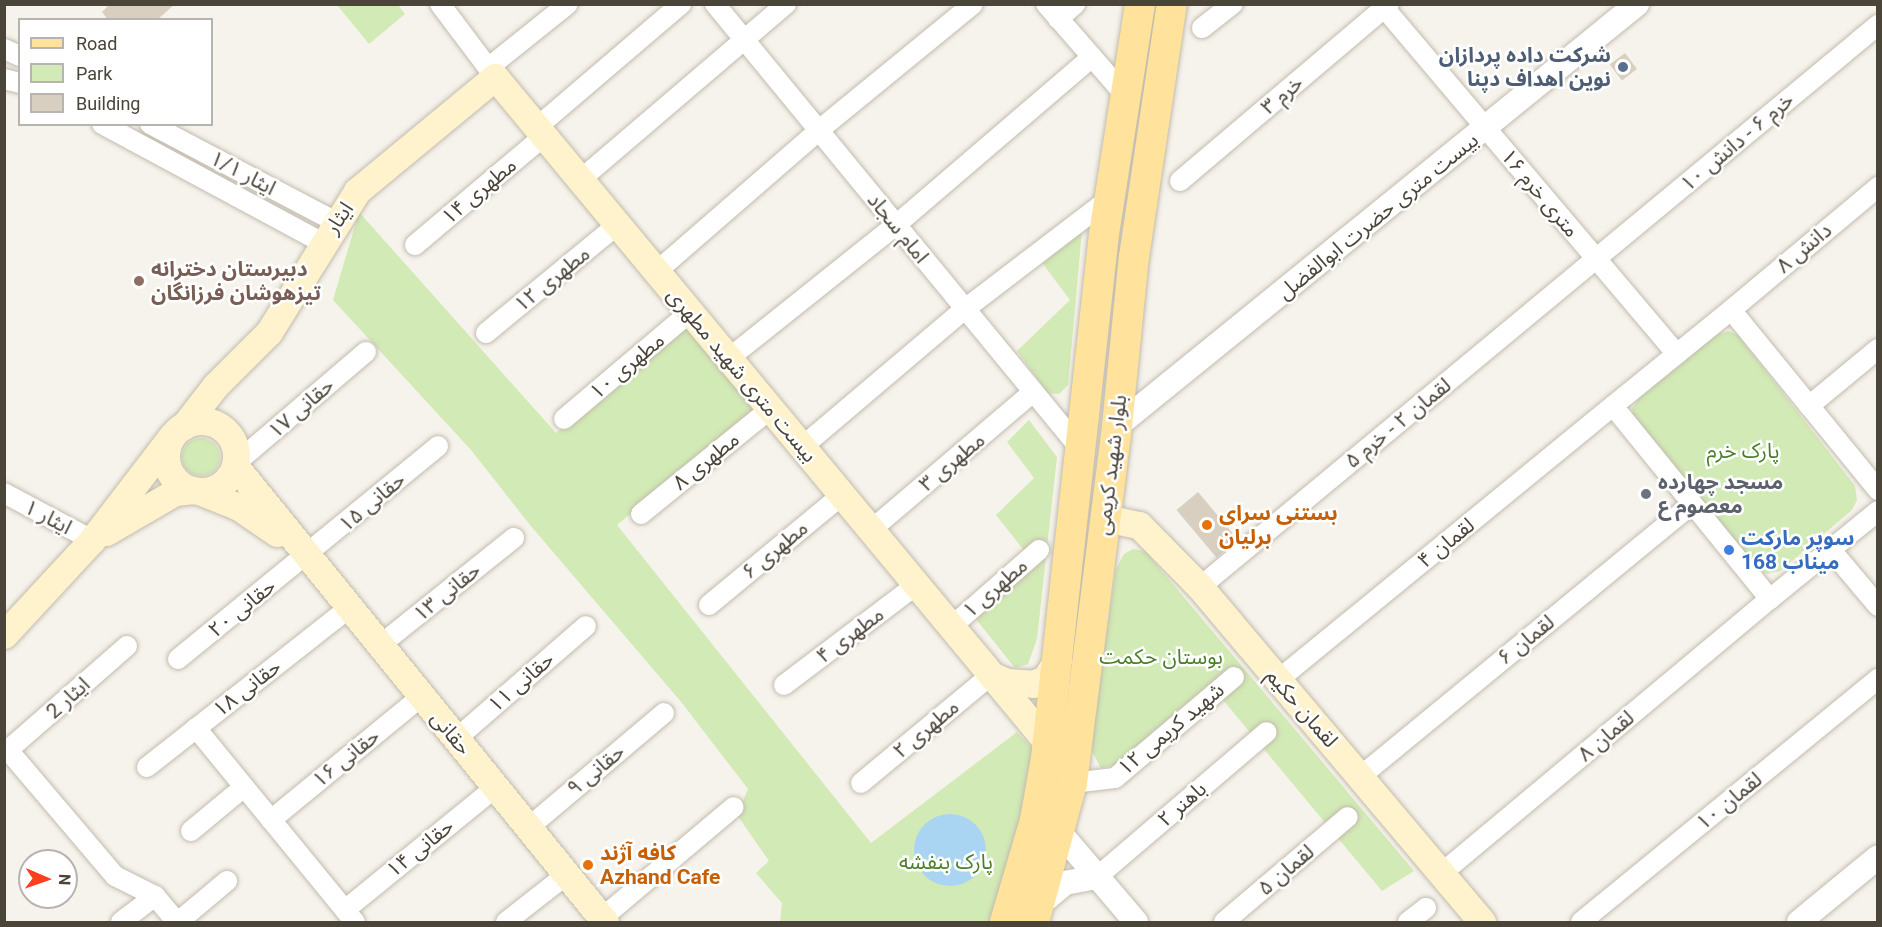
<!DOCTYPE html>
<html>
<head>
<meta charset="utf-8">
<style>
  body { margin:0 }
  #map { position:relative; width:1882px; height:927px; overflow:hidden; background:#f6f3ec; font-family:Roboto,"Noto Sans Arabic",sans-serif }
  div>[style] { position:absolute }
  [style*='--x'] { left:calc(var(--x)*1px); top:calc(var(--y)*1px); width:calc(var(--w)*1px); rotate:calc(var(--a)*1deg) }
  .green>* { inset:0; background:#d2eab5 }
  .round { border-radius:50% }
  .water>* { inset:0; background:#a9d4f2 }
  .building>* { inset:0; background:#d8cfc1; transform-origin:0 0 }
  .roads { filter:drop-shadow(0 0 2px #c2bbae) drop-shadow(0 0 2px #c2bbae) }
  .minor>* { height:20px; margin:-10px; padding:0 10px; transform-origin:10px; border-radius:10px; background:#fff }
  .tertiary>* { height:24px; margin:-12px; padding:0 12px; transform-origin:12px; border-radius:12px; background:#fff }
  .secondary>* { height:27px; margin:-13.5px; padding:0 13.5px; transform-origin:13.5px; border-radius:13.5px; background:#fff3cd }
  .secondary>.ring { margin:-13.5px; padding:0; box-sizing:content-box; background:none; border:27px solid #fff3cd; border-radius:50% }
  .primary>* { height:30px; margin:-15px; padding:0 15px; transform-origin:15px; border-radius:15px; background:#ffe39c }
  .dots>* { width:16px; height:16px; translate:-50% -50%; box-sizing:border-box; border:3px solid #fff; border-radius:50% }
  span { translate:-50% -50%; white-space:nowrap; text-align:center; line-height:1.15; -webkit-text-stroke:5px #fff; paint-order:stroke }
  .service-label { font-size:21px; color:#4e5e75; font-weight:700 }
  .right { translate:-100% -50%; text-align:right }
  .street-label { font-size:21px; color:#4b4439 }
  .education-label { font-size:21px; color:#785e54; font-weight:700 }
  .left { translate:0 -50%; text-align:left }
  .park-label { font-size:21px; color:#4a7f2a }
  .worship-label { font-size:21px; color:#5b616d; font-weight:700 }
  .food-label { font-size:21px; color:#c56008; font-weight:700 }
  .shop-label { font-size:21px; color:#366cbe; font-weight:700 }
  .frame { position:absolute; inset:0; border:6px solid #4b4439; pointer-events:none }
  .legend { position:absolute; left:18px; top:18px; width:195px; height:108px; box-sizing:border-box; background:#fff; border:2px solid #b7b4b0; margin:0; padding:8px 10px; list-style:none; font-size:18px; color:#4b4439 }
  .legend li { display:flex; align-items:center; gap:12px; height:30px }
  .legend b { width:30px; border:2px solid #b7b4b0 }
  .north { position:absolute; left:18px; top:849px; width:60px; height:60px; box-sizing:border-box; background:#fff; border:2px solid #b7b4b0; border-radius:50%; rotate:92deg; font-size:16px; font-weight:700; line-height:24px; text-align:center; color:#4b4439 }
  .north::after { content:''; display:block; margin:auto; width:21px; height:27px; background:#fc3f1d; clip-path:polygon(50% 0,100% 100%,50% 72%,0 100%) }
</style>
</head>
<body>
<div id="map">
  <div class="green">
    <div style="clip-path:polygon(337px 5px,398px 5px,405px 14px,369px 44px)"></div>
    <div style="clip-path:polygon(359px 212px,556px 433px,686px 323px,758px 408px,617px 525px,871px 843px,1017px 732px,1037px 753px,993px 922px,780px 922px,782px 903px,756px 873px,769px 861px,737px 815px,748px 789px,682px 703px,530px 525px,471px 450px,333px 300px)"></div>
    <div style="clip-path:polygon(1082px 231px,1068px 385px,1059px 394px,1048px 393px,1017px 351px,1070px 300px,1040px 260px)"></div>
    <div style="clip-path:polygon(1729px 331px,1738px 335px,1855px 486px,1857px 500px,1852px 510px,1780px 571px,1767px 574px,1760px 571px,1633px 416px,1632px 408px,1641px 396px,1715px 335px)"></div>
    <div style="clip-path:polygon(1029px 420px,1057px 457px,1037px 639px,1028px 664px,1015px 668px,967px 608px,1027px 554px,996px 515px,1034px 478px,1007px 442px)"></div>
    <div class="round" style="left:182px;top:438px;width:38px;height:38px"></div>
    <div style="clip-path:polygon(1133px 549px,1145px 551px,1414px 871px,1382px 891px,1213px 688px,1120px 764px,1101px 768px,1090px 748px,1116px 569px,1124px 554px)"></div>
  </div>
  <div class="water">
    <div class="round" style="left:914px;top:814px;width:72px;height:72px"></div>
  </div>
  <div class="building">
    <div style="clip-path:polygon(110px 4px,175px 4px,157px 20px,108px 20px,102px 12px)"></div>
    <div style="left:1625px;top:53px;width:20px;height:19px;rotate:53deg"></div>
    <div style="left:1198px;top:492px;width:62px;height:28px;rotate:50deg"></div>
  </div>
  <div class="roads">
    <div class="minor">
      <div style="--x:440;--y:4;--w:91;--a:53"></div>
      <div style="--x:715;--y:4;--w:578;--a:50.61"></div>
      <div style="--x:1046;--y:4;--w:122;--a:49"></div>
      <div style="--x:1381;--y:4;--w:458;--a:49.8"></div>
      <div style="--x:1058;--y:19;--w:23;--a:-41"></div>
      <div style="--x:1202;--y:28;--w:39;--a:-38"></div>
      <div style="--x:4;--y:49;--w:17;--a:24"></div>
      <div style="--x:488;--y:68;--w:102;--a:-38.7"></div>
      <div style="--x:4;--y:79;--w:16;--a:14"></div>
      <div style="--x:102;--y:124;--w:251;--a:28.3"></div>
      <div style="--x:150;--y:124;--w:210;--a:27.8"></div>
      <div style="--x:536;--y:128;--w:191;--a:-40.5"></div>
      <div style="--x:580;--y:180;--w:271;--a:-40.5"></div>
      <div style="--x:1180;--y:181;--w:274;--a:-40.3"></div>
      <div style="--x:415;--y:245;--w:169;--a:-40.2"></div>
      <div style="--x:656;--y:272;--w:215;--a:-41"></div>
      <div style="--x:818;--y:131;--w:200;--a:-39.3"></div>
      <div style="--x:1731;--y:310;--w:192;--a:-39.9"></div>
      <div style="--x:486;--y:333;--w:170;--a:-39.5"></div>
      <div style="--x:728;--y:359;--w:215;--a:-38.6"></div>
      <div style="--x:896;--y:225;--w:258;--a:-40.6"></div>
      <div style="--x:1809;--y:406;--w:89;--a:-39.6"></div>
      <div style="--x:564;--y:419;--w:165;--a:-40.3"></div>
      <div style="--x:802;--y:447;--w:214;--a:-40.3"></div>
      <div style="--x:965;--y:309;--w:183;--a:-37.4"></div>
      <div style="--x:236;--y:463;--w:171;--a:-40.5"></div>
      <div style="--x:1878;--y:490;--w:232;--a:-129.2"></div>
      <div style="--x:1731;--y:310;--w:152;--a:140.9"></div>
      <div style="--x:1613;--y:406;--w:249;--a:50.9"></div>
      <div style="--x:1770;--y:599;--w:139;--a:-39.2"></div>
      <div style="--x:4;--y:493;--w:100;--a:28.1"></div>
      <div style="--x:641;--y:514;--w:166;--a:-39.1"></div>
      <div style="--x:871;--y:530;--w:213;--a:-40.4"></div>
      <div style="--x:1831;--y:550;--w:73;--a:50"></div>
      <div style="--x:1200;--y:587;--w:881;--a:-39.66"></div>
      <div style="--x:709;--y:605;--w:173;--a:-39.6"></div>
      <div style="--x:951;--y:627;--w:117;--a:-41.2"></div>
      <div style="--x:127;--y:646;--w:158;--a:138.8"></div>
      <div style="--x:8;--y:750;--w:165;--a:49.7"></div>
      <div style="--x:115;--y:876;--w:45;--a:26.6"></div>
      <div style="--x:155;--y:896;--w:34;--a:50"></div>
      <div style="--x:379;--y:646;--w:173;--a:-38.7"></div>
      <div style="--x:178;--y:659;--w:336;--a:-39.3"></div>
      <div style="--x:1278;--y:680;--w:433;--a:-39.3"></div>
      <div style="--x:784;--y:685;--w:166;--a:-37.1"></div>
      <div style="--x:196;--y:728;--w:251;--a:50.7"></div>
      <div style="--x:456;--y:739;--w:172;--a:-41"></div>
      <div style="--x:147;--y:767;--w:256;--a:-38.2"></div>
      <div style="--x:1361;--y:776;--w:428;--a:-39.4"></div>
      <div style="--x:861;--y:783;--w:169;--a:-39.7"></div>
      <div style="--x:1072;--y:783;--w:43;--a:-6.6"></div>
      <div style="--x:1115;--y:778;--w:156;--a:-40.3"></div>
      <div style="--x:271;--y:820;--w:194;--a:-39.4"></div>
      <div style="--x:528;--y:828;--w:178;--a:-40.2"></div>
      <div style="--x:191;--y:831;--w:69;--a:-39.7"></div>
      <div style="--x:1442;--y:873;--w:427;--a:-39.9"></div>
      <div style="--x:1097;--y:877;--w:223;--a:-40.5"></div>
      <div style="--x:345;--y:910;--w:195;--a:-39.2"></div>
      <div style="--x:602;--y:918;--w:172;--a:-40.1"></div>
      <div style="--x:121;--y:922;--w:43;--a:-37.4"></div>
      <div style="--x:178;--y:922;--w:64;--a:-39.9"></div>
      <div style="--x:506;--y:922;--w:76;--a:-38.1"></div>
      <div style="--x:1224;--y:922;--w:162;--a:-40.3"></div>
      <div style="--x:1408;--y:922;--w:23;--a:-38"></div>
      <div style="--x:1581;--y:922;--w:384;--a:-39.3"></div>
    </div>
    <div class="tertiary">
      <div style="--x:1117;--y:426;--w:670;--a:-39.06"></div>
      <div style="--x:1061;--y:834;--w:116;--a:49.6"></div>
      <div style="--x:1040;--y:904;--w:33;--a:-40"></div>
      <div style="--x:1065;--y:883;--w:33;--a:-11"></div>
      <div style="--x:1799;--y:922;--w:102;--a:-39.4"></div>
    </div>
    <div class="secondary">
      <div class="ring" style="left:166px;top:421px;width:43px;height:43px"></div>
      <div style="--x:184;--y:426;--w:51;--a:-52.2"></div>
      <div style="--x:215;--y:386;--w:76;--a:-45"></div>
      <div style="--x:269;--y:332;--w:166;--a:-58"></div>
      <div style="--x:357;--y:191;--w:179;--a:-39.6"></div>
      <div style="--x:495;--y:77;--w:866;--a:50.3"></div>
      <div style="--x:235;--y:466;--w:587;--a:50.94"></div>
      <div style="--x:199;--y:491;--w:43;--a:21.8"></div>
      <div style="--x:239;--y:507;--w:46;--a:34.4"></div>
      <div style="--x:1105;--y:518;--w:35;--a:12"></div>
      <div style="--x:1139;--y:525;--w:87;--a:45.5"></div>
      <div style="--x:1200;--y:587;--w:438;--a:49.9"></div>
      <div style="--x:106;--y:532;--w:80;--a:-30.1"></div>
      <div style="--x:175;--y:492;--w:19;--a:-6"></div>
      <div style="--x:4;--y:635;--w:129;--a:-47.2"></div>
      <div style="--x:92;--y:540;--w:130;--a:-52.5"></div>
      <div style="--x:991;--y:675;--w:17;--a:24"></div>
      <div style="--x:1007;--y:682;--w:26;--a:4"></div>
      <div style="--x:1033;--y:684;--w:13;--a:-23"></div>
      <div style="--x:1045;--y:679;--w:24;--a:-57"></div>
    </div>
    <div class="primary">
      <div style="--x:1005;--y:922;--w:106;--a:-73.6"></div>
      <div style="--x:1035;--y:820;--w:63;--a:-79.9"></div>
      <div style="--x:1046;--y:758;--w:527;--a:-83.68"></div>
      <div style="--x:1104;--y:234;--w:233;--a:-81.1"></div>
      <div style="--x:1034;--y:922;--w:144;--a:-74.7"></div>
      <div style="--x:1072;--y:783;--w:360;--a:-82.8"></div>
      <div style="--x:1117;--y:426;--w:170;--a:-84.3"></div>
      <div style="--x:1134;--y:257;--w:256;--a:-81.5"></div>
    </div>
  </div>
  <div class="dots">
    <div style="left:1623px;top:67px;background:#5c6f8a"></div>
    <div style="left:139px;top:281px;background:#8d6e63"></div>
    <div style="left:1646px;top:494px;background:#6b7280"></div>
    <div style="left:1207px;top:525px;background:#e8710a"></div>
    <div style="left:1729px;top:550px;background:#3f7fe0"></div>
    <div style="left:588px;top:865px;background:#e8710a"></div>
  </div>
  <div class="service-label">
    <span class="right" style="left:1611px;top:67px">شرکت داده پردازان<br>نوین اهداف دپنا</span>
  </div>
  <div class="street-label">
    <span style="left:1282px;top:95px;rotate:-40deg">خرم ۳</span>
    <span style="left:1737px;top:142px;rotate:-40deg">خرم ۶ - دانش ۱۰</span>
    <span style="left:243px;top:173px;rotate:28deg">ایثار ۱/۱</span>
    <span style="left:479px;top:191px;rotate:-40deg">مطهری ۱۴</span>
    <span style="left:1540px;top:193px;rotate:50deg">۱۶ متری خرم</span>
    <span style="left:1378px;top:216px;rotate:-39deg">بیست متری حضرت ابوالفضل</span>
    <span style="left:339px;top:218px;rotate:-56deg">ایثار</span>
    <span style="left:898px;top:228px;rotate:51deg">امام سجاد</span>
    <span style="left:1804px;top:248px;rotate:-40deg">دانش ۸</span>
    <span style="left:552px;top:279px;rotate:-39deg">مطهری ۱۲</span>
    <span style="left:627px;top:366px;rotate:-40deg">مطهری ۱۰</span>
    <span style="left:742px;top:375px;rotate:50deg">بیست متری شهید مطهری</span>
    <span style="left:301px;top:408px;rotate:-41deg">حقانی ۱۷</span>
    <span style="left:1398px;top:423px;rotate:-39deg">لقمان ۲ - خرم ۵</span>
    <span style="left:706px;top:461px;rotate:-39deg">مطهری ۸</span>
    <span style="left:952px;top:462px;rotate:-40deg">مطهری ۳</span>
    <span style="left:1111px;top:465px;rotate:-83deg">بلوار شهید کریمی</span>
    <span style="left:372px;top:502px;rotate:-40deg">حقانی ۱۵</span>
    <span style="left:48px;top:517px;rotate:28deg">ایثار ۱</span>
    <span style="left:1446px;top:543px;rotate:-39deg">لقمان ۴</span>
    <span style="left:775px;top:550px;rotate:-40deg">مطهری ۶</span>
    <span style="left:995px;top:588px;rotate:-41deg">مطهری ۱</span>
    <span style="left:447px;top:592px;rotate:-39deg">حقانی ۱۳</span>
    <span style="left:242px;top:608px;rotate:-39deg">حقانی ۲۰</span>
    <span style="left:850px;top:635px;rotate:-37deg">مطهری ۴</span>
    <span style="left:1526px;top:640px;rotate:-39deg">لقمان ۶</span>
    <span style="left:521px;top:682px;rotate:-41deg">حقانی ۱۱</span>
    <span style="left:247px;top:688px;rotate:-38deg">حقانی ۱۸</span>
    <span style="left:68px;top:698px;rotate:-42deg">ایثار 2</span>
    <span style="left:1302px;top:708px;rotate:49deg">لقمان حکیم</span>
    <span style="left:926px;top:729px;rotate:-40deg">مطهری ۲</span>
    <span style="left:1171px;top:729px;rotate:-40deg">شهید کریمی ۱۲</span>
    <span style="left:451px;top:733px;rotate:50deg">حقانی</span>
    <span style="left:1606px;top:736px;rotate:-40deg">لقمان ۸</span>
    <span style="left:346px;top:758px;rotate:-39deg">حقانی ۱۶</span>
    <span style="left:596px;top:770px;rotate:-40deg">حقانی ۹</span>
    <span style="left:1729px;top:801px;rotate:-39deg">لقمان ۱۰</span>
    <span style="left:1182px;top:804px;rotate:-41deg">باهنر ۲</span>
    <span style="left:420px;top:848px;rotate:-39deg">حقانی ۱۴</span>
    <span style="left:1286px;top:870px;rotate:-40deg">لقمان ۵</span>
  </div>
  <div class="education-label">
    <span class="left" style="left:151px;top:281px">دبیرستان دخترانه<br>تیزهوشان فرزانگان</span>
  </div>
  <div class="park-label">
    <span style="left:1743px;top:451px">پارک خرم</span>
    <span style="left:1161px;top:657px">بوستان حکمت</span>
    <span style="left:946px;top:862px">پارک بنفشه</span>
  </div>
  <div class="worship-label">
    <span class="left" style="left:1658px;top:494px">مسجد چهارده<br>معصوم ع</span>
  </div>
  <div class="food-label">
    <span class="left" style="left:1219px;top:525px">بستنی سرای<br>برلیان</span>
    <span class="left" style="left:600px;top:865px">کافه آژند<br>Azhand Cafe</span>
  </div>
  <div class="shop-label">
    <span class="left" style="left:1741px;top:550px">سوپر مارکت<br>میناب 168</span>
  </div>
  <div class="frame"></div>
  <ul class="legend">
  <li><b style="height:8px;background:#ffe39c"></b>Road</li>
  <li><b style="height:16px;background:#d2eab5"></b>Park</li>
  <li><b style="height:16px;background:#d8cfc1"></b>Building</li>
  </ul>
  <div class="north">N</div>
</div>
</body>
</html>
